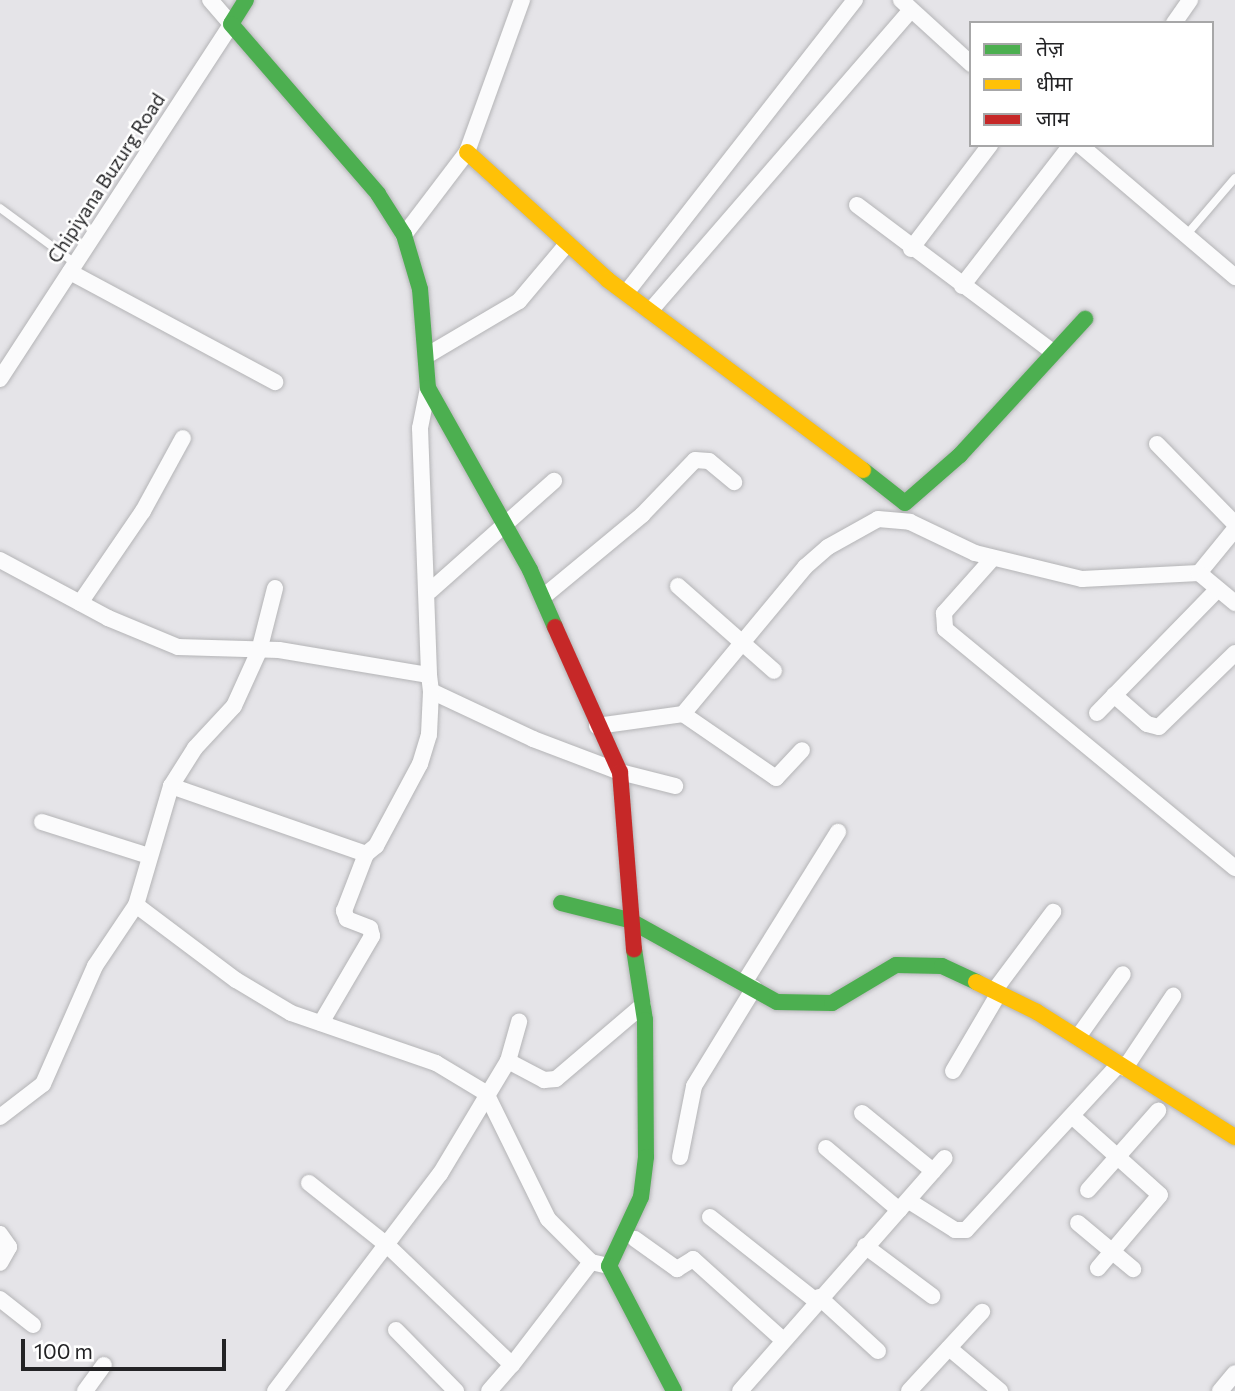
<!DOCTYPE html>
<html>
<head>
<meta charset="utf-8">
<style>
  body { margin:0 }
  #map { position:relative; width:1235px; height:1391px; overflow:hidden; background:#e5e4e8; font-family:Commissioner,"Noto Sans Devanagari",sans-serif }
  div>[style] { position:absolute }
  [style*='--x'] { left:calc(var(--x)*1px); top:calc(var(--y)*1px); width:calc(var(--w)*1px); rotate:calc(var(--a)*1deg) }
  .roads { filter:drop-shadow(0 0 2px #b4b4b6) drop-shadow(0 0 2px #b4b4b6) }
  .lane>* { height:8px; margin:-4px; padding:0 4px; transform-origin:4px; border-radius:4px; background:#fbfbfc }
  .street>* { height:16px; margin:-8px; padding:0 8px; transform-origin:8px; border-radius:8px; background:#fbfbfc }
  .fast>* { height:16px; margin:-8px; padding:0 8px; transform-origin:8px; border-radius:8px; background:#4caf50 }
  .slow>* { height:16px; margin:-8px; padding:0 8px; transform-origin:8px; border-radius:8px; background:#ffc107 }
  .jam>* { height:16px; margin:-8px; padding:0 8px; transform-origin:8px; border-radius:8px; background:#c62828 }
  span { translate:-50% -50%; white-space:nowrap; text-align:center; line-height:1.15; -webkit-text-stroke:5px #fff; paint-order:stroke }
  .street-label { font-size:19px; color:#232325 }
  .legend { position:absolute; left:969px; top:21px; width:245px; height:126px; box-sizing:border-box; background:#fff; border:2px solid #a7a7a8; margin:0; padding:9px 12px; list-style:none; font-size:21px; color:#232325 }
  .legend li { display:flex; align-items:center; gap:14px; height:35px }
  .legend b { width:35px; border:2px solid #a7a7a8 }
  .scale { position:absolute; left:21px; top:1339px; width:205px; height:32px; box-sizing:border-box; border:4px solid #232325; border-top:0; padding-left:9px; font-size:21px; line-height:24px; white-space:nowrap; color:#232325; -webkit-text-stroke:5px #fff; paint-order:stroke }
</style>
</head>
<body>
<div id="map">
  <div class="roads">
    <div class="lane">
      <div style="--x:0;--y:208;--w:93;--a:36.3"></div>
      <div style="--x:1188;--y:233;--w:72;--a:-49.5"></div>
    </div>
    <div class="street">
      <div style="--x:901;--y:0;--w:95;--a:42.4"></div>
      <div style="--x:1174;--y:23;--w:28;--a:-55"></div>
      <div style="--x:1080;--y:145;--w:204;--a:40.4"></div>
      <div style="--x:857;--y:205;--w:246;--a:36.9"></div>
      <div style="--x:404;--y:235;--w:104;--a:-52.8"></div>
      <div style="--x:467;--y:152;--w:162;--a:-70.1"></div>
      <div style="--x:911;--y:249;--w:131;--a:-52.8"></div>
      <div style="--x:70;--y:272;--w:233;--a:28.2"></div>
      <div style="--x:962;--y:286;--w:178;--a:-52.3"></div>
      <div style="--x:626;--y:293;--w:372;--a:-52"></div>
      <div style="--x:651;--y:310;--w:397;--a:-49.1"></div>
      <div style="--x:426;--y:356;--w:108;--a:-30.6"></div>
      <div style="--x:519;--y:301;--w:75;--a:-49.9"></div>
      <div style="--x:0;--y:379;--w:424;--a:-56.9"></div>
      <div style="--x:231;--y:24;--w:32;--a:-131"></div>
      <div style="--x:428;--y:388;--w:41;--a:101.3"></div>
      <div style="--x:420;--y:428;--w:247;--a:87.9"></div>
      <div style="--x:1157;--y:444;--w:112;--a:45.7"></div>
      <div style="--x:993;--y:558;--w:74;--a:131.7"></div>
      <div style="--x:944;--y:613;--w:16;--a:86"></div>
      <div style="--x:945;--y:629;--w:376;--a:39.5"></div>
      <div style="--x:0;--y:560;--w:123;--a:28.2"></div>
      <div style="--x:108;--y:618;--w:76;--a:22.5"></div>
      <div style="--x:178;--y:647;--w:101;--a:1.7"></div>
      <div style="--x:279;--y:650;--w:152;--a:9.5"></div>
      <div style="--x:429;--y:675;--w:16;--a:83"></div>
      <div style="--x:431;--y:691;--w:113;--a:25.2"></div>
      <div style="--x:533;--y:739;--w:93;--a:20.8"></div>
      <div style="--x:620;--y:772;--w:57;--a:14.3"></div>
      <div style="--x:1199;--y:573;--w:57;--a:-50.7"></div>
      <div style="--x:678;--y:586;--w:128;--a:41.5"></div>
      <div style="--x:430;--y:591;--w:166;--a:-41.6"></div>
      <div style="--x:543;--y:597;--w:129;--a:-39.6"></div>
      <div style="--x:642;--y:515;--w:76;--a:-46.1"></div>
      <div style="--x:695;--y:460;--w:14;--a:4"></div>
      <div style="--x:709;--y:461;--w:33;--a:40"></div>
      <div style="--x:80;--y:603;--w:112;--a:-55.6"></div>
      <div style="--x:143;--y:511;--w:83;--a:-61.3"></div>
      <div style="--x:1114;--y:695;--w:44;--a:41.3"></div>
      <div style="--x:1147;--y:724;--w:12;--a:14"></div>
      <div style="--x:1159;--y:727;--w:106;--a:-44.2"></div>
      <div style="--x:1097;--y:713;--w:173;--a:-45.7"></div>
      <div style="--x:683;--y:714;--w:191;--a:-50.3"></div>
      <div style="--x:805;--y:567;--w:30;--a:-41"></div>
      <div style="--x:828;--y:547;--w:57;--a:-29.2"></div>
      <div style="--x:878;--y:519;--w:32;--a:5"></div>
      <div style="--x:910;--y:522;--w:72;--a:25.5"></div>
      <div style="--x:975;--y:553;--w:110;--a:13.7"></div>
      <div style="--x:1082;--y:579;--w:117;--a:-2.9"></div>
      <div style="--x:1199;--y:573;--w:47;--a:39.8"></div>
      <div style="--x:597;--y:726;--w:87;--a:-7.9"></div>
      <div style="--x:683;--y:714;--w:113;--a:34.5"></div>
      <div style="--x:776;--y:778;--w:38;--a:-47"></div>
      <div style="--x:171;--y:786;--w:207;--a:19.2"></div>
      <div style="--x:366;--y:854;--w:13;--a:-39"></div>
      <div style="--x:376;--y:846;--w:93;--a:-61.8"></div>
      <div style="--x:420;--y:764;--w:31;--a:-73"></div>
      <div style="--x:429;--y:734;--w:43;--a:-87.3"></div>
      <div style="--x:42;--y:822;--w:112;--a:17.6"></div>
      <div style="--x:136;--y:905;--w:125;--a:36.9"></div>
      <div style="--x:236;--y:980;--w:64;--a:31"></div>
      <div style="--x:291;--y:1013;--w:153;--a:19"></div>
      <div style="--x:436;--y:1063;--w:58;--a:31"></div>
      <div style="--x:486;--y:1093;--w:140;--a:63.8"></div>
      <div style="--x:548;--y:1219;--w:61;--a:45"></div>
      <div style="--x:591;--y:1262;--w:18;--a:13"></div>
      <div style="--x:744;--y:983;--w:178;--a:-58.1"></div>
      <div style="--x:994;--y:991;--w:99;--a:-53.2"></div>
      <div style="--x:321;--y:1023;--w:101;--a:-59.6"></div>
      <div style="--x:372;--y:936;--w:8;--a:-104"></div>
      <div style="--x:370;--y:928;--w:25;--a:-159"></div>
      <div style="--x:347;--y:919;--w:9;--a:-111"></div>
      <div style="--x:344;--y:911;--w:61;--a:-68.9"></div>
      <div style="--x:1078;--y:1037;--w:77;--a:-54.5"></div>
      <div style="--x:508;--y:1061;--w:41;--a:27.8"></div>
      <div style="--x:544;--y:1080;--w:12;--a:-5"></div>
      <div style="--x:556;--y:1079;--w:114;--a:-40.4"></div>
      <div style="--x:1125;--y:1068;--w:87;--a:-56.3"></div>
      <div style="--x:953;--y:1071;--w:91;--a:-59.5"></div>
      <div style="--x:862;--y:1113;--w:92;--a:39.2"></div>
      <div style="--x:1072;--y:1116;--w:118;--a:41.9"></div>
      <div style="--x:1160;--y:1195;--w:96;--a:130.3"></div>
      <div style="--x:0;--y:1117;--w:54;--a:-37.5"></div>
      <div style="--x:43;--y:1084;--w:129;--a:-66.2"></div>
      <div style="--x:95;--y:966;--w:73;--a:-56.1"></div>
      <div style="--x:136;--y:905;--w:124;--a:-73.6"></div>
      <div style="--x:171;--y:786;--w:45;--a:-57.7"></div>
      <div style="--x:195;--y:748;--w:57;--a:-47.1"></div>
      <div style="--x:234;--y:706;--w:60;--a:-65.6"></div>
      <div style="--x:259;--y:651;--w:65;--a:-75.7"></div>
      <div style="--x:826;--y:1148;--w:96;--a:40.3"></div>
      <div style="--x:680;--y:1157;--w:72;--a:-78.8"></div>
      <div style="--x:694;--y:1086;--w:115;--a:-58.5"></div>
      <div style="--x:309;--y:1183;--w:100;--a:38.5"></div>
      <div style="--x:387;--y:1245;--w:173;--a:43.8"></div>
      <div style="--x:512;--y:1365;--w:130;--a:-52.5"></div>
      <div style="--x:1088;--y:1190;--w:106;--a:-48.5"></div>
      <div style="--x:909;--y:1201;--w:54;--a:32.2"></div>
      <div style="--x:955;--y:1230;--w:11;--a:0"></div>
      <div style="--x:966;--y:1230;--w:226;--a:-47.3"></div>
      <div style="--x:710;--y:1217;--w:135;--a:38.4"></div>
      <div style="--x:1078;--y:1223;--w:72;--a:39.9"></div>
      <div style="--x:0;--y:1234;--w:16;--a:55"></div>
      <div style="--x:9;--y:1247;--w:18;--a:119"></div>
      <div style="--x:635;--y:1239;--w:52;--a:35.5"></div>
      <div style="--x:677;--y:1269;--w:19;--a:-32"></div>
      <div style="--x:693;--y:1259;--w:120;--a:42"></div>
      <div style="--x:865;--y:1246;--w:84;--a:36.7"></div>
      <div style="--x:819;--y:1297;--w:80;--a:42.5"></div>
      <div style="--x:0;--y:1299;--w:42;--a:38.2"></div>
      <div style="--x:396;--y:1330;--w:86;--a:45.5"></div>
      <div style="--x:949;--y:1348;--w:67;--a:40.1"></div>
      <div style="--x:85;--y:1391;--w:32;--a:-54"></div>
      <div style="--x:275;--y:1391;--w:273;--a:-52.8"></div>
      <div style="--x:440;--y:1174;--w:132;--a:-59"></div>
      <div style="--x:508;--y:1061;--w:41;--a:-74.2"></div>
      <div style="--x:489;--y:1391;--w:35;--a:-49"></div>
      <div style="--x:740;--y:1391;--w:310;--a:-48.7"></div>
      <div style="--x:909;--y:1391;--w:108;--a:-47.3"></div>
      <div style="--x:1220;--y:1391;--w:23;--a:-50"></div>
    </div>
    <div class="fast">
      <div style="--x:246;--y:0;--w:28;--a:122"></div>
      <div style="--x:231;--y:24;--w:225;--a:49.1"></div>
      <div style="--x:378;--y:194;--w:49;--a:57.6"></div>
      <div style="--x:404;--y:235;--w:56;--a:73.5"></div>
      <div style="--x:420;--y:289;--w:99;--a:85.4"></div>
      <div style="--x:428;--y:388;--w:209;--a:60.7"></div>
      <div style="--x:530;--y:570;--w:62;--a:66.3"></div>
      <div style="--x:863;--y:470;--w:53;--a:38.2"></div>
      <div style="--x:905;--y:503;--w:73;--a:-41.1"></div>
      <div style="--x:960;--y:455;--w:185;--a:-47.4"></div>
      <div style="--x:561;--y:903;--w:70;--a:14"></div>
      <div style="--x:629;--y:920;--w:169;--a:29"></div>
      <div style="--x:777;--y:1002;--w:55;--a:1"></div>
      <div style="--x:832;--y:1003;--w:74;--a:-30.7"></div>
      <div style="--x:896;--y:965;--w:46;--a:1.2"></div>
      <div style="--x:942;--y:966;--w:38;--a:25"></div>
      <div style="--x:634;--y:949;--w:72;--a:81.2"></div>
      <div style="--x:645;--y:1020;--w:137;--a:89.6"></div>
      <div style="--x:646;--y:1157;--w:40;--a:97.1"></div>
      <div style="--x:641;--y:1197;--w:76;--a:114.9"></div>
      <div style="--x:609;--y:1266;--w:141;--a:62.5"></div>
    </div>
    <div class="slow">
      <div style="--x:467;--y:152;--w:190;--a:42.2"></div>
      <div style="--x:608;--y:280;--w:318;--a:36.7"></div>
      <div style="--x:976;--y:982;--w:68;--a:26.2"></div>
      <div style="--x:1037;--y:1012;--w:234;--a:32.3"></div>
    </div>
    <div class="jam">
      <div style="--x:555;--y:627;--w:159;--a:65.9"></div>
      <div style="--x:620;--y:772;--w:178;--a:85.5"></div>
    </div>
  </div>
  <div class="street-label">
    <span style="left:106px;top:178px;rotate:-57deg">Chipiyana Buzurg Road</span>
  </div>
  <ul class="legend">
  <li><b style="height:9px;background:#4caf50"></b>तेज़</li>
  <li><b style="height:9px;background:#ffc107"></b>धीमा</li>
  <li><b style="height:9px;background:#c62828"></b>जाम</li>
  </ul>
  <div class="scale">100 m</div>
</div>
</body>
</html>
